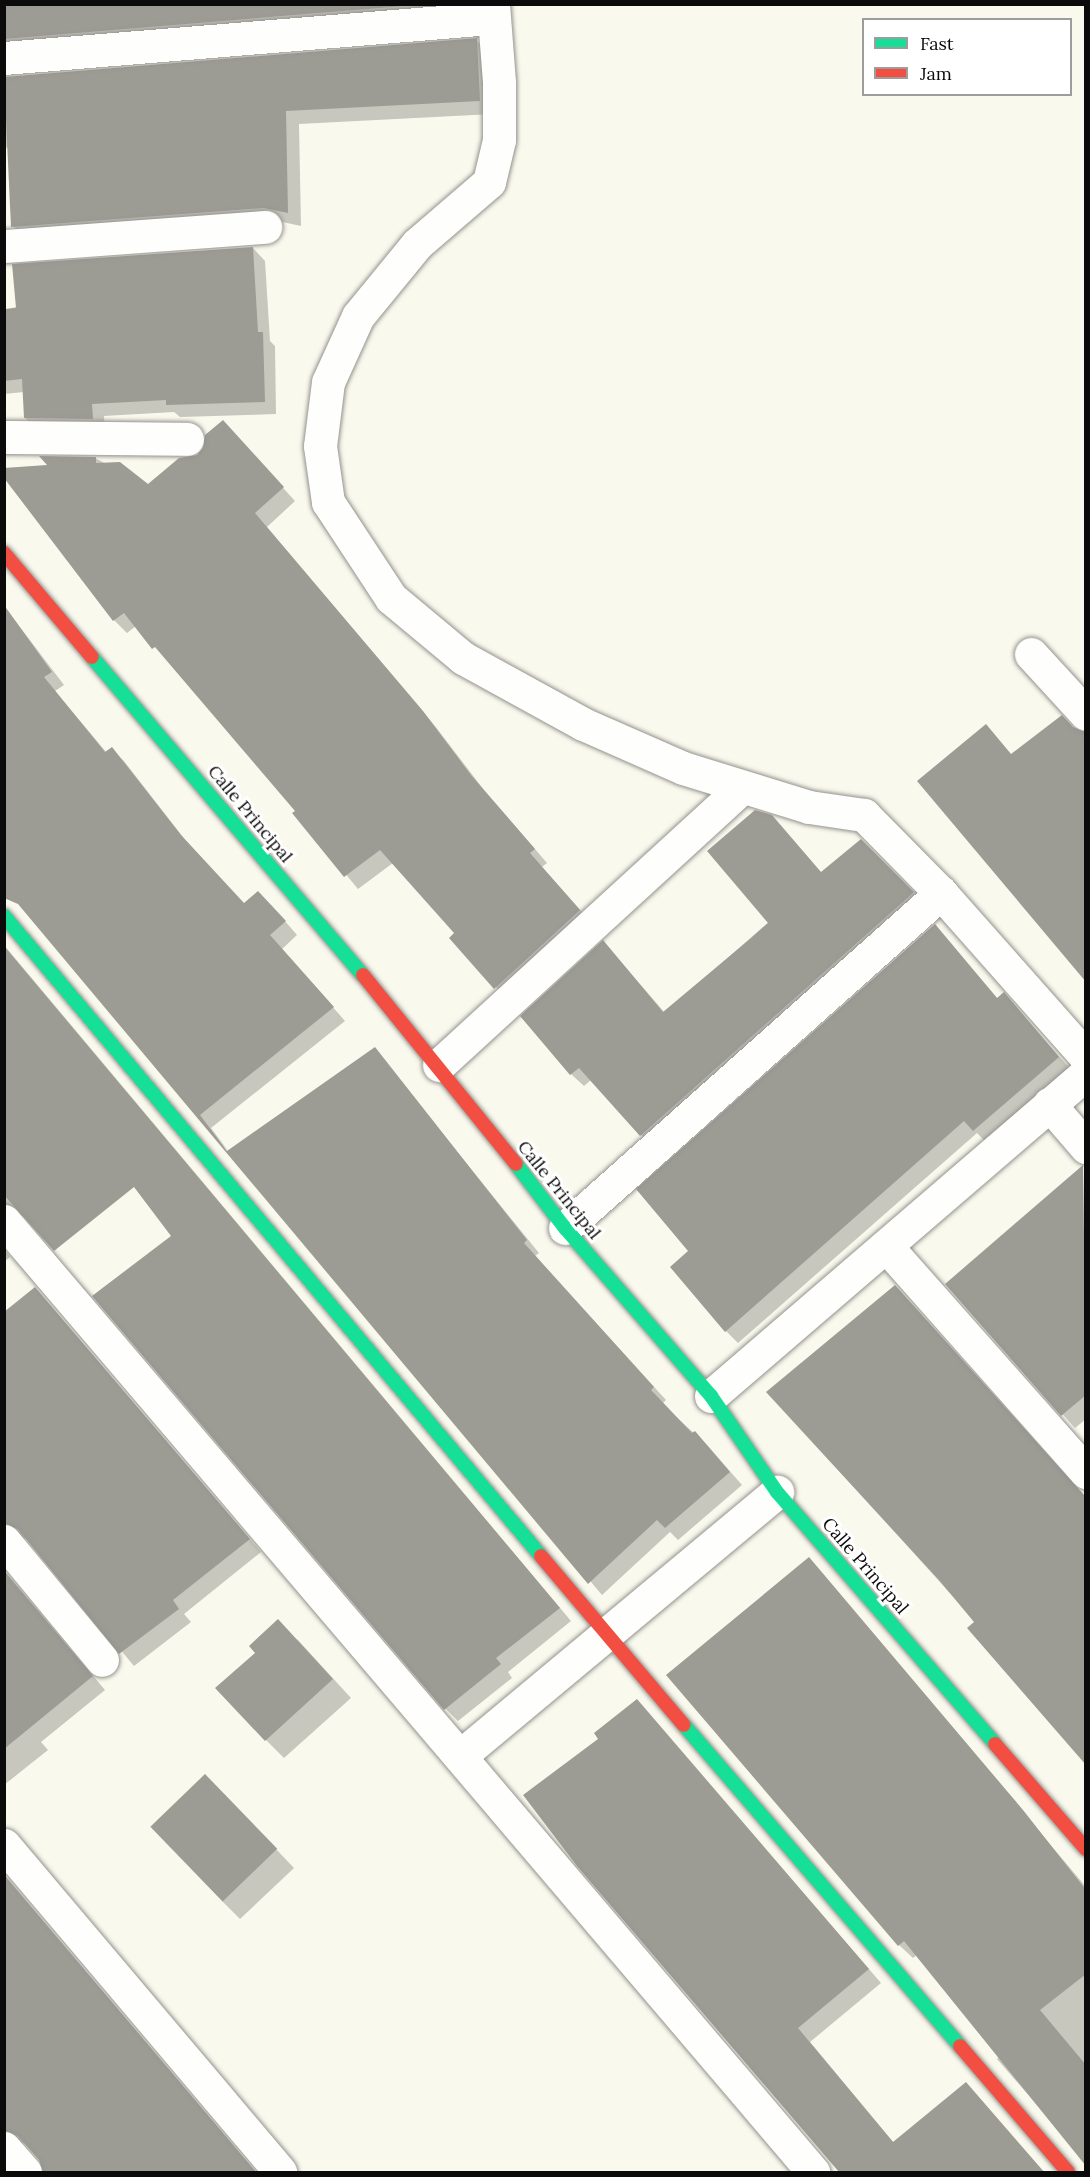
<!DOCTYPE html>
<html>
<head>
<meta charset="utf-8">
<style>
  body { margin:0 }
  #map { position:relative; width:1090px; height:2177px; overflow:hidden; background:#faf9ee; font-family:Lora,serif }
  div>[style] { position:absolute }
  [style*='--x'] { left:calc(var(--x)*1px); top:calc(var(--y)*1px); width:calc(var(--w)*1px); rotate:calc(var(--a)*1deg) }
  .shadow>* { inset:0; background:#0003 }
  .building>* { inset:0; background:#9c9b94; transform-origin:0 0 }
  .roads { filter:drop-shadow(0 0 2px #93928d) drop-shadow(0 0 2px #93928d) }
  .street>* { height:33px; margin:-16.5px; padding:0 16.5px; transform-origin:16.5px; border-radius:16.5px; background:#fefefc }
  .fast>* { height:14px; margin:-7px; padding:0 7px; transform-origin:7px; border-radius:7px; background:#16e098 }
  .jam>* { height:14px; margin:-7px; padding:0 7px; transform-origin:7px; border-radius:7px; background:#f24e42 }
  span { translate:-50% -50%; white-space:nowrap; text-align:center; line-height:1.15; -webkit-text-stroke:6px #fff; paint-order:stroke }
  .street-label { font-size:18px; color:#0b0b0b }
  .frame { position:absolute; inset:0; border:6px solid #0b0b0b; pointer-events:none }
  .legend { position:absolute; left:862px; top:18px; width:210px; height:78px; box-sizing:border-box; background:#fff; border:2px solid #9d9d9d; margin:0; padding:8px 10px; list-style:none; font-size:18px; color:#0b0b0b }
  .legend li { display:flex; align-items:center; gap:12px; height:30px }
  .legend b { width:30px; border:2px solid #9d9d9d }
</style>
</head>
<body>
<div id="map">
  <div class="shadow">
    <div style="clip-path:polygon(4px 4px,491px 4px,4px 46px)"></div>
    <div style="clip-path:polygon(476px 40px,490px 53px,493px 114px,299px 124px,301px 226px,278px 221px,26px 239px,13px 226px,8px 149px,4px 145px,4px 78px)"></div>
    <div style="clip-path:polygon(253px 248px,265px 261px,270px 341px,275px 346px,276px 414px,180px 417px,174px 412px,104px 416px,105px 431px,38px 430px,25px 418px,24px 392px,4px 394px,4px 310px)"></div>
    <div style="clip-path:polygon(223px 422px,295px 501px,267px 527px,435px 726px,484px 790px,547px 863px,542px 867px,592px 923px,508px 1000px,451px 938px,456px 934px,393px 863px,358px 889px,295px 813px,298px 811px,168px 659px,136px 626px,127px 633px,114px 620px,50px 467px,95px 458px,148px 486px,197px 456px)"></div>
    <div style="clip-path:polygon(4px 606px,64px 685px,55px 691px,107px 753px,111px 749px,124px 761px,193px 850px,245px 905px,271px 905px,297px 935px,282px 949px,345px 1021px,211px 1128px,229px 1152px,374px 1049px,539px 1253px,535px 1256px,666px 1400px,662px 1404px,707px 1445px,742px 1485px,678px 1540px,670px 1532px,602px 1595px,23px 908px)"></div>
    <div style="clip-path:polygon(861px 841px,925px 905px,653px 1148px,591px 1080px,584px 1086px,571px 1074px,615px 955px,665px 1013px)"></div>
    <div style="clip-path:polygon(935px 926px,998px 999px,1016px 1007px,1071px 1070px,986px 1142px,977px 1133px,738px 1343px,726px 1331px,690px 1252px)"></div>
    <div style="clip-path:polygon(4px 945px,571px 1621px,508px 1672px,512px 1678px,458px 1721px,445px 1708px,173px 1236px,136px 1158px,25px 1216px,4px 1220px)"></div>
    <div style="clip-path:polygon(1083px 1167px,1086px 1419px,1075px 1428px,947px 1284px)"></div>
    <div style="clip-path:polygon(4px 1249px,10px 1257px,4px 1262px)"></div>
    <div style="clip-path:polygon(35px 1289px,261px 1552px,184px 1614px,191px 1622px,134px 1666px,29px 1540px,15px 1535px,4px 1540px,4px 1314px)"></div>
    <div style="clip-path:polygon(768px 1392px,1086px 1500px,976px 1622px)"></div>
    <div style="clip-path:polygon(4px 1570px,105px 1690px,41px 1742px,48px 1750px,4px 1785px)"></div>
    <div style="clip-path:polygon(822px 1573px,1086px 1887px,1086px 2169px,1084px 2159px,997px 2059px,1001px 2055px,918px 1954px,913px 1958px,899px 1945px)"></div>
    <div style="clip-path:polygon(297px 1639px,351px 1698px,284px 1758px,266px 1740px)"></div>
    <div style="clip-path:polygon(637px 1701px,881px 1983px,810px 2042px,894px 2143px,979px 2098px,1044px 2172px,840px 2172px,578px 1865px,601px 1740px)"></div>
    <div style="clip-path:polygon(224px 1794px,294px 1868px,240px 1919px,222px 1901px)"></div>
    <div style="clip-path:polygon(4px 1874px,256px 2172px,43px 2172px,41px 2159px,24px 2143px,4px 2147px)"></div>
  </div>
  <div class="building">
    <div style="clip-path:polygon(4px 4px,428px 4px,4px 39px)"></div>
    <div style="clip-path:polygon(477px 38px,480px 101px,286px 111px,288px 213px,264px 208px,11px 227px,4px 77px)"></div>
    <div style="clip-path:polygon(253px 247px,258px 332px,263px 332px,265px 402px,166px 405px,166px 400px,92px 404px,93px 419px,24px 418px,22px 379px,4px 381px,4px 309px,16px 308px,12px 264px)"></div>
    <div style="clip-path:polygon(223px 420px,284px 487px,255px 513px,423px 711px,471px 775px,535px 849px,530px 853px,580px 910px,494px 989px,449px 938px,454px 933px,380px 850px,344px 877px,292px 813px,295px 811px,155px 647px,152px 649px,124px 613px,113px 621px,4px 478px,4px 468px,47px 465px,39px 456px,96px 457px,96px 463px,120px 462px,148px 484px,179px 458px,197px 455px,203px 448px,205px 435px)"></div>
    <div style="clip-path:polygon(4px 605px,52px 672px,44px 677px,105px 752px,112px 747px,181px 835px,244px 903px,258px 891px,286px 921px,270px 935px,334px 1007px,200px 1115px,227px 1151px,375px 1047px,527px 1240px,524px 1243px,654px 1387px,651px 1390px,692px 1433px,695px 1431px,730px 1472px,665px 1528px,657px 1520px,588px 1584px,18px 904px,4px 898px)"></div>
    <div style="clip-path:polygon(1062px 715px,1073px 727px,1086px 732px,1086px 982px,917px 781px,986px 724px,1011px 754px)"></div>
    <div style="clip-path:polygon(755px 810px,772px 815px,821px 872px,861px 839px,914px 892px,640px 1136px,579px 1068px,570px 1075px,520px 1016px,603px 940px,663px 1012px,750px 939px,768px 923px,707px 851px)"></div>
    <div style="clip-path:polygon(935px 924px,997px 998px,1004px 992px,1059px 1057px,973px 1131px,964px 1121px,725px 1332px,670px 1267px,688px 1251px,636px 1189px)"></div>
    <div style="clip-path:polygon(4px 946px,560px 1608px,496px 1658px,501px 1664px,444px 1710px,92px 1296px,171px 1236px,134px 1187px,54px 1251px,4px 1195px)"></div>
    <div style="clip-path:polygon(1083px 1165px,1086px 1395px,1061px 1416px,945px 1284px)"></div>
    <div style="clip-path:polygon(895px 1285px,1086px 1497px,1086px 1765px,967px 1628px,974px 1622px,939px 1580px,766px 1392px)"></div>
    <div style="clip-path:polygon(35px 1287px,250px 1539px,173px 1600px,179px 1609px,119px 1654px,18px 1529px,4px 1523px,4px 1312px)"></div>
    <div style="clip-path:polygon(809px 1557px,1023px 1810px,1086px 1890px,1086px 1974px,1040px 2010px,1086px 2065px,1086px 2166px,904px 1941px,898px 1946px,666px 1675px)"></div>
    <div style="clip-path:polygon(4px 1571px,93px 1676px,4px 1749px)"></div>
    <div style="clip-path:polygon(278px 1619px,333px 1679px,265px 1741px,215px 1688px,255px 1653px,249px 1646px)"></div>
    <div style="clip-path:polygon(637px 1699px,869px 1969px,798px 2028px,893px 2142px,966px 2082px,1044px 2172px,839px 2172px,577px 1866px,523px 1795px,598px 1739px,594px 1733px)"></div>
    <div style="left:205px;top:1774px;width:104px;height:76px;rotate:46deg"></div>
    <div style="clip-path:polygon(4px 1875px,256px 2172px,43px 2172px,39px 2160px,18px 2136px,4px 2130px)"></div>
  </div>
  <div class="roads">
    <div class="street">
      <div style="--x:493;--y:4;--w:78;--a:85.6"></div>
      <div style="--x:499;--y:82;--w:58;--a:90"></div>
      <div style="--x:499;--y:140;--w:43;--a:103.4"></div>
      <div style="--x:489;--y:182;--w:95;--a:139.3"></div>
      <div style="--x:417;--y:244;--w:93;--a:129.3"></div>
      <div style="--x:358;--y:316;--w:72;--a:114.4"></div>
      <div style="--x:328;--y:382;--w:64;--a:97.1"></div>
      <div style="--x:320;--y:446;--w:57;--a:81.9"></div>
      <div style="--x:328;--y:502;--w:115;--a:56.7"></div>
      <div style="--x:391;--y:598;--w:94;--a:39.8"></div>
      <div style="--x:463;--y:658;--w:137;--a:28.8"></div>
      <div style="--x:583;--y:724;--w:109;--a:23.7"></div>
      <div style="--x:683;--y:768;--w:132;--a:17.2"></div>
      <div style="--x:809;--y:807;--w:56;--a:8.3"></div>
      <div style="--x:864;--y:815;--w:110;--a:45.4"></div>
      <div style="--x:941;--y:893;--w:219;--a:48.5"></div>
      <div style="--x:4;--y:58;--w:491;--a:-4.7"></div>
      <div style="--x:4;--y:246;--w:262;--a:-4.2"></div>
      <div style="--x:4;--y:437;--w:183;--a:0.6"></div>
      <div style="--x:1031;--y:654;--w:81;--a:47.5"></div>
      <div style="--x:439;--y:1065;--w:410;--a:-42.5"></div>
      <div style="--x:1049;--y:1104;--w:57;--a:49.3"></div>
      <div style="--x:4;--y:1221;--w:1249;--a:49.61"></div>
      <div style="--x:565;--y:1228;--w:504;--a:-41.7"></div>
      <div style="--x:886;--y:1246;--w:302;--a:48.5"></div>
      <div style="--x:711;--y:1396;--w:495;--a:-40.7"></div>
      <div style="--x:4;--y:1541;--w:154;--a:50.5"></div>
      <div style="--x:460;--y:1756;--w:413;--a:-39.8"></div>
      <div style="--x:4;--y:1845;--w:428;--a:49.8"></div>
      <div style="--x:4;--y:2148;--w:32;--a:49"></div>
    </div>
    <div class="fast">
      <div style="--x:92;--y:657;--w:418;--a:49.6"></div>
      <div style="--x:4;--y:916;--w:835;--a:50"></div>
      <div style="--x:516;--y:1164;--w:81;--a:52.6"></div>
      <div style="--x:565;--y:1228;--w:223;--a:49"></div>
      <div style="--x:711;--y:1396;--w:116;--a:55.5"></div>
      <div style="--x:777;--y:1492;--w:333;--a:49.1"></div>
      <div style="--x:684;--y:1725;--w:423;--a:49.3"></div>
    </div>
    <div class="jam">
      <div style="--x:4;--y:553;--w:136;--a:49.8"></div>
      <div style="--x:363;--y:975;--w:243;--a:51"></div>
      <div style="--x:541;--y:1556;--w:221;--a:49.8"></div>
      <div style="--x:995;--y:1744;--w:139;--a:49.1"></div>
      <div style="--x:960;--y:2046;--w:166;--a:49.4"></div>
    </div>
  </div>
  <div class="street-label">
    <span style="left:250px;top:814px;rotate:50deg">Calle Principal</span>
    <span style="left:559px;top:1190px;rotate:51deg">Calle Principal</span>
    <span style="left:865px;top:1566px;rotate:49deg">Calle Principal</span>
  </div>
  <div class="frame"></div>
  <ul class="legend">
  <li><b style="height:8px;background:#16e098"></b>Fast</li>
  <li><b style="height:8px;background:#f24e42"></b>Jam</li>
  </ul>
</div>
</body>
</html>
